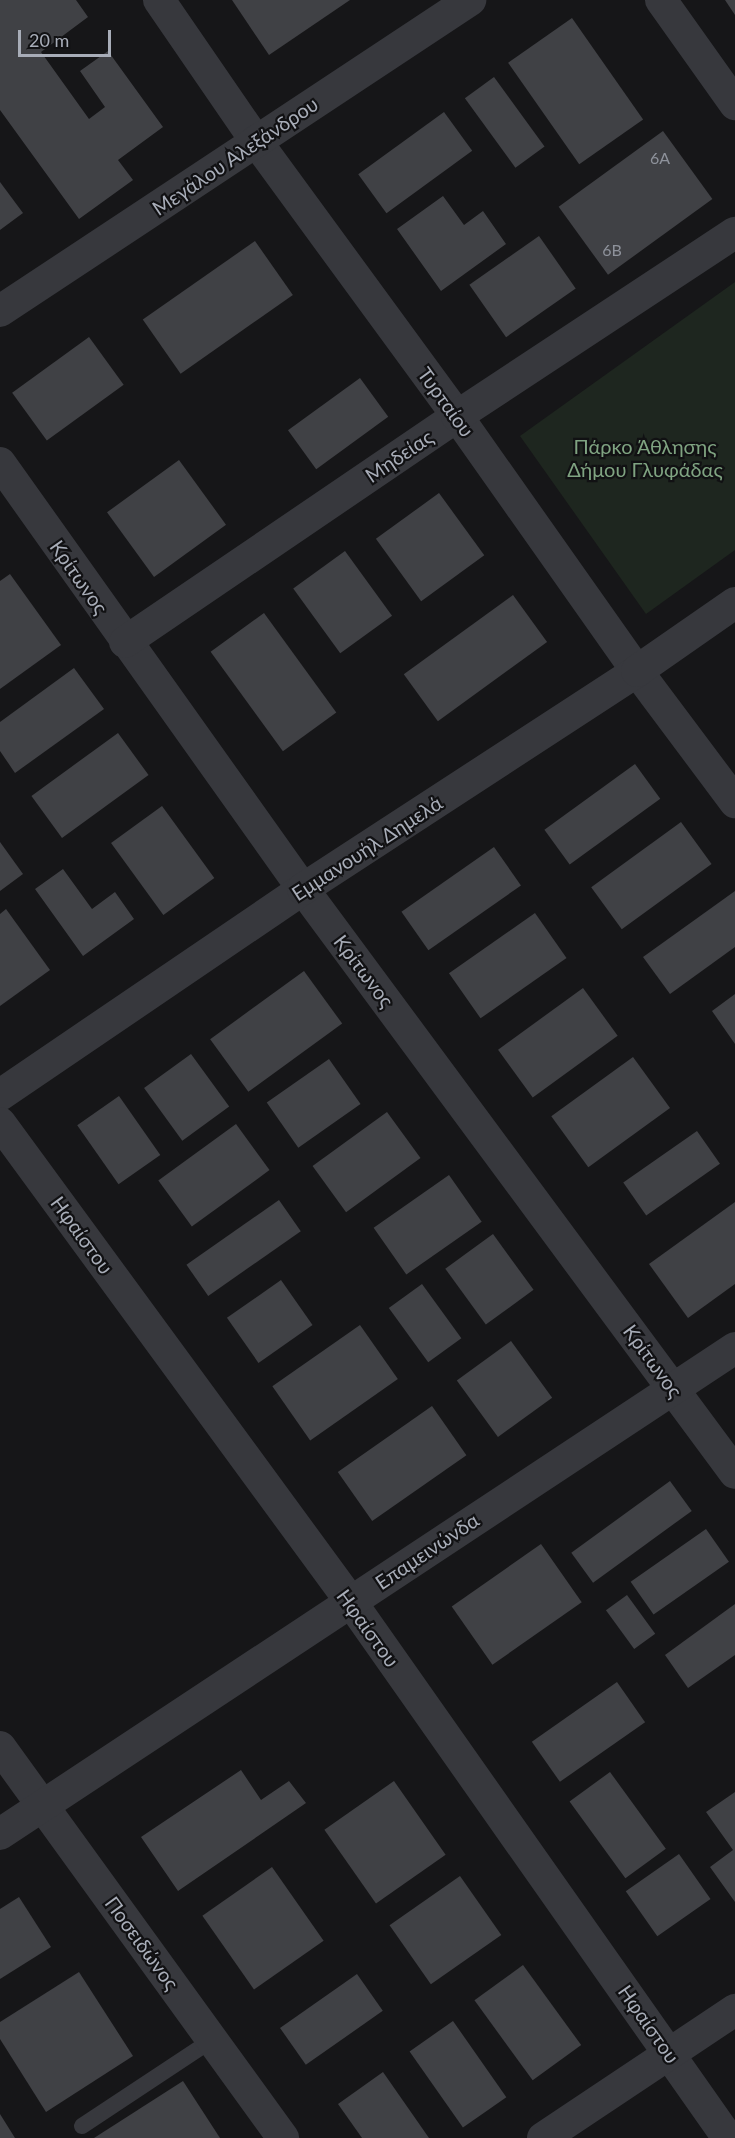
<!DOCTYPE html>
<html>
<head>
<meta charset="utf-8">
<style>
  body { margin:0 }
  #map { position:relative; width:735px; height:2138px; overflow:hidden; background:#161618; font-family:Lato,sans-serif }
  div>[style] { position:absolute }
  [style*='--x'] { left:calc(var(--x)*1px); top:calc(var(--y)*1px); width:calc(var(--w)*1px); rotate:calc(var(--a)*1deg) }
  .green>* { inset:0; background:#1e261f }
  .building>* { inset:0; background:#404145; transform-origin:0 0 }
  .lane>* { height:16px; margin:-8px; padding:0 8px; transform-origin:8px; border-radius:8px; background:#37383d }
  .street>* { height:32px; margin:-16px; padding:0 16px; transform-origin:16px; border-radius:16px; background:#37383d }
  span { translate:-50% -50%; white-space:nowrap; text-align:center; line-height:1.15; -webkit-text-stroke:4.5px #111113; paint-order:stroke }
  .number-label { font-size:16px; color:#8e929b }
  .number-label span { -webkit-text-stroke-width:0 }
  .street-label { font-size:20px; color:#a8adb8 }
  .park-label { font-size:20px; color:#7fa381 }
  .scale { position:absolute; left:18px; top:30px; width:93px; height:27px; box-sizing:border-box; border:3px solid #a8adb8; border-top:0; padding-left:8px; font-size:18px; line-height:21px; white-space:nowrap; color:#a8adb8; -webkit-text-stroke:4px #111113; paint-order:stroke }
</style>
</head>
<body>
<div id="map">
  <div class="green">
    <div style="clip-path:polygon(735px 282px,735px 550px,646px 614px,520px 436px)"></div>
  </div>
  <div class="building">
    <div style="clip-path:polygon(0 0,76px 0,88px 17px,41px 52px,89px 119px,105px 107px,80px 71px,108px 51px,163px 127px,118px 160px,133px 180px,79px 219px,0 110px)"></div>
    <div style="clip-path:polygon(232px 0,350px 0,269px 55px)"></div>
    <div style="clip-path:polygon(725px 0,735px 0,735px 15px)"></div>
    <div style="left:572px;top:18px;width:124px;height:78px;rotate:55deg"></div>
    <div style="left:494px;top:77px;width:86px;height:36px;rotate:54deg"></div>
    <div style="left:444px;top:112px;width:48px;height:106px;rotate:54deg"></div>
    <div style="left:663px;top:131px;width:84px;height:129px;rotate:54deg"></div>
    <div style="clip-path:polygon(0 182px,23px 213px,0 230px)"></div>
    <div style="clip-path:polygon(443px 196px,464px 225px,483px 211px,506px 244px,441px 291px,397px 229px)"></div>
    <div style="left:539px;top:236px;width:64px;height:85px;rotate:55deg"></div>
    <div style="left:255px;top:241px;width:66px;height:137px;rotate:55deg"></div>
    <div style="left:89px;top:337px;width:59px;height:95px;rotate:54deg"></div>
    <div style="left:360px;top:378px;width:48px;height:89px;rotate:54deg"></div>
    <div style="left:179px;top:460px;width:80px;height:89px;rotate:54deg"></div>
    <div style="left:439px;top:493px;width:77px;height:78px;rotate:54deg"></div>
    <div style="left:345px;top:551px;width:80px;height:64px;rotate:54deg"></div>
    <div style="clip-path:polygon(10px 574px,61px 645px,0 689px,0 581px)"></div>
    <div style="left:513px;top:595px;width:58px;height:135px;rotate:54deg"></div>
    <div style="left:264px;top:613px;width:123px;height:66px;rotate:54deg"></div>
    <div style="clip-path:polygon(74px 668px,104px 709px,15px 773px,0 751px,0 722px)"></div>
    <div style="left:118px;top:733px;width:52px;height:107px;rotate:54deg"></div>
    <div style="left:635px;top:764px;width:43px;height:112px;rotate:54deg"></div>
    <div style="left:162px;top:806px;width:89px;height:63px;rotate:54deg"></div>
    <div style="left:681px;top:822px;width:52px;height:111px;rotate:54deg"></div>
    <div style="clip-path:polygon(0 842px,23px 874px,0 891px)"></div>
    <div style="left:494px;top:847px;width:47px;height:113px;rotate:55deg"></div>
    <div style="clip-path:polygon(63px 869px,92px 909px,115px 892px,134px 919px,83px 956px,35px 889px)"></div>
    <div style="clip-path:polygon(735px 891px,735px 947px,670px 994px,643px 957px)"></div>
    <div style="clip-path:polygon(6px 909px,50px 970px,0 1006px,0 914px)"></div>
    <div style="left:535px;top:913px;width:55px;height:105px;rotate:55deg"></div>
    <div style="left:304px;top:971px;width:65px;height:116px;rotate:54deg"></div>
    <div style="left:583px;top:988px;width:59px;height:105px;rotate:54deg"></div>
    <div style="clip-path:polygon(735px 994px,735px 1044px,712px 1011px)"></div>
    <div style="left:191px;top:1054px;width:65px;height:58px;rotate:54deg"></div>
    <div style="left:633px;top:1057px;width:63px;height:101px;rotate:54deg"></div>
    <div style="left:329px;top:1059px;width:55px;height:76px;rotate:55deg"></div>
    <div style="left:119px;top:1096px;width:72px;height:51px;rotate:55deg"></div>
    <div style="left:387px;top:1112px;width:57px;height:92px;rotate:54deg"></div>
    <div style="left:236px;top:1124px;width:57px;height:96px;rotate:54deg"></div>
    <div style="left:697px;top:1131px;width:40px;height:90px;rotate:55deg"></div>
    <div style="left:449px;top:1175px;width:57px;height:92px;rotate:55deg"></div>
    <div style="left:279px;top:1200px;width:38px;height:113px;rotate:55deg"></div>
    <div style="clip-path:polygon(735px 1202px,735px 1284px,688px 1318px,649px 1264px)"></div>
    <div style="left:493px;top:1234px;width:69px;height:59px;rotate:54deg"></div>
    <div style="left:281px;top:1280px;width:55px;height:66px;rotate:55deg"></div>
    <div style="left:422px;top:1284px;width:67px;height:41px;rotate:54deg"></div>
    <div style="left:360px;top:1325px;width:66px;height:107px;rotate:55deg"></div>
    <div style="left:511px;top:1341px;width:70px;height:67px;rotate:54deg"></div>
    <div style="left:432px;top:1406px;width:60px;height:115px;rotate:55deg"></div>
    <div style="left:670px;top:1481px;width:37px;height:122px;rotate:54deg"></div>
    <div style="left:706px;top:1529px;width:40px;height:92px;rotate:55deg"></div>
    <div style="left:541px;top:1544px;width:71px;height:109px;rotate:55deg"></div>
    <div style="left:627px;top:1595px;width:48px;height:26px;rotate:54deg"></div>
    <div style="clip-path:polygon(735px 1604px,735px 1655px,688px 1688px,665px 1655px)"></div>
    <div style="left:617px;top:1682px;width:49px;height:104px;rotate:55deg"></div>
    <div style="clip-path:polygon(241px 1770px,261px 1800px,289px 1781px,306px 1803px,178px 1891px,141px 1837px)"></div>
    <div style="left:610px;top:1772px;width:95px;height:50px;rotate:54deg"></div>
    <div style="left:394px;top:1781px;width:90px;height:85px;rotate:55deg"></div>
    <div style="clip-path:polygon(735px 1792px,735px 1902px,710px 1867px,733px 1850px,706px 1812px)"></div>
    <div style="left:679px;top:1854px;width:55px;height:65px;rotate:55deg"></div>
    <div style="left:272px;top:1867px;width:90px;height:85px;rotate:55deg"></div>
    <div style="left:460px;top:1876px;width:72px;height:86px;rotate:55deg"></div>
    <div style="clip-path:polygon(19px 1897px,51px 1947px,0 1979px,0 1909px)"></div>
    <div style="left:523px;top:1965px;width:99px;height:60px;rotate:54deg"></div>
    <div style="clip-path:polygon(79px 1972px,133px 2056px,46px 2112px,0 2039px,0 2022px)"></div>
    <div style="left:357px;top:1974px;width:45px;height:94px;rotate:55deg"></div>
    <div style="left:453px;top:2021px;width:93px;height:53px;rotate:55deg"></div>
    <div style="clip-path:polygon(383px 2072px,429px 2138px,362px 2138px,338px 2104px)"></div>
    <div style="clip-path:polygon(183px 2081px,220px 2138px,94px 2138px)"></div>
    <div style="clip-path:polygon(0 2114px,15px 2138px,0 2138px)"></div>
  </div>
  <div class="lane">
    <div style="--x:82;--y:2126;--w:156;--a:-33.5"></div>
  </div>
  <div class="street">
    <div style="--x:159;--y:0;--w:171;--a:55.5"></div>
    <div style="--x:256;--y:141;--w:341;--a:53.8"></div>
    <div style="--x:457;--y:416;--w:312;--a:54.8"></div>
    <div style="--x:637;--y:671;--w:164;--a:53.2"></div>
    <div style="--x:661;--y:0;--w:128;--a:54.6"></div>
    <div style="--x:0;--y:311;--w:564;--a:-33.49"></div>
    <div style="--x:0;--y:463;--w:523;--a:54.58"></div>
    <div style="--x:303;--y:889;--w:726;--a:53.51"></div>
    <div style="--x:125;--y:642;--w:402;--a:-34.2"></div>
    <div style="--x:457;--y:416;--w:333;--a:-33.4"></div>
    <div style="--x:0;--y:1095;--w:366;--a:-34.2"></div>
    <div style="--x:303;--y:889;--w:399;--a:-33.1"></div>
    <div style="--x:637;--y:671;--w:119;--a:-34.8"></div>
    <div style="--x:0;--y:1123;--w:594;--a:53.77"></div>
    <div style="--x:351;--y:1602;--w:655;--a:54.88"></div>
    <div style="--x:0;--y:1747;--w:483;--a:54.1"></div>
    <div style="--x:0;--y:1834;--w:881;--a:-33.47"></div>
    <div style="--x:543;--y:2138;--w:231;--a:-33.7"></div>
  </div>
  <div class="number-label">
    <span style="left:660px;top:158px">6Α</span>
    <span style="left:612px;top:250px">6Β</span>
  </div>
  <div class="street-label">
    <span style="left:235px;top:156px;rotate:-34deg">Μεγάλου Αλεξάνδρου</span>
    <span style="left:446px;top:402px;rotate:54deg">Τυρταίου</span>
    <span style="left:399px;top:456px;rotate:-34deg">Μηδείας</span>
    <span style="left:79px;top:577px;rotate:55deg">Κρίτωνος</span>
    <span style="left:367px;top:848px;rotate:-33deg">Εμμανουήλ Δημελά</span>
    <span style="left:364px;top:971px;rotate:53deg">Κρίτωνος</span>
    <span style="left:82px;top:1235px;rotate:54deg">Ηφαίστου</span>
    <span style="left:653px;top:1361px;rotate:54deg">Κρίτωνος</span>
    <span style="left:427px;top:1551px;rotate:-34deg">Επαμεινώνδα</span>
    <span style="left:368px;top:1628px;rotate:54deg">Ηφαίστου</span>
    <span style="left:142px;top:1943px;rotate:54deg">Ποσειδώνος</span>
    <span style="left:649px;top:2024px;rotate:55deg">Ηφαίστου</span>
  </div>
  <div class="park-label">
    <span style="left:645px;top:458px">Πάρκο Άθλησης<br>Δήμου Γλυφάδας</span>
  </div>
  <div class="scale">20 m</div>
</div>
</body>
</html>
